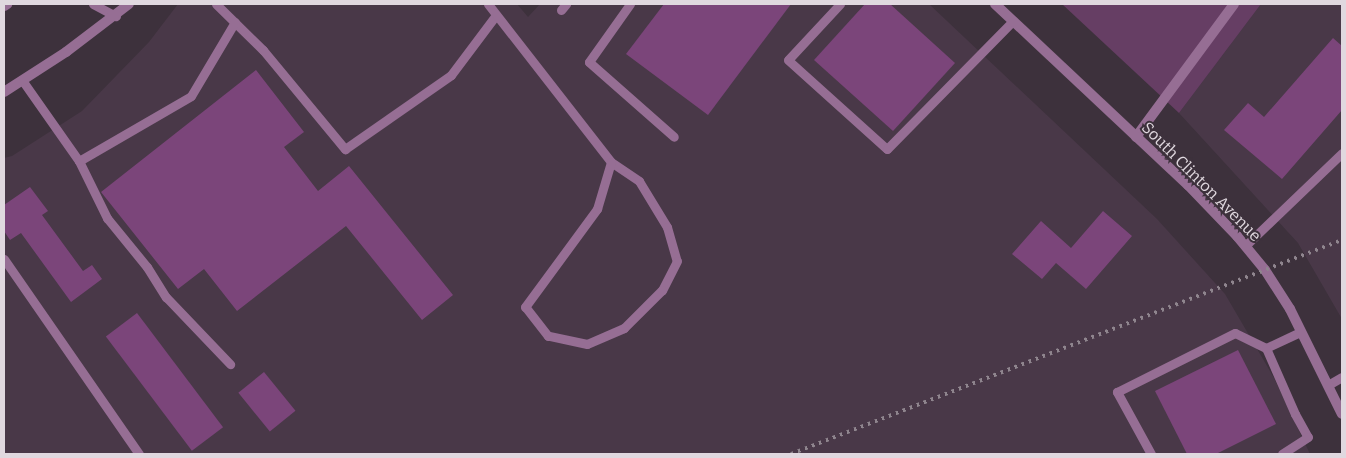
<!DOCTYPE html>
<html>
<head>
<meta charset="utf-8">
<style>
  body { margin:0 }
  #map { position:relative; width:1346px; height:458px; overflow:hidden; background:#3d313c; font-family:Bitter,serif }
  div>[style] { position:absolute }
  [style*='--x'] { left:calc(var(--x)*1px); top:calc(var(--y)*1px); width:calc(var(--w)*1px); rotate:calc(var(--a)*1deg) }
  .built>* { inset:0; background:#493848 }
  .green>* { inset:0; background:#663e64 }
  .building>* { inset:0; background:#7b457a; transform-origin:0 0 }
  .service>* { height:9px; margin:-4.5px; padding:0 4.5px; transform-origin:4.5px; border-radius:4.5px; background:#966e94 }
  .minor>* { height:10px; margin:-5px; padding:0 5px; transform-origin:5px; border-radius:5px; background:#966e94 }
  .tertiary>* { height:10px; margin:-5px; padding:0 5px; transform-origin:5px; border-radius:5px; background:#966e94 }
  .rail>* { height:4px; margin-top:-2px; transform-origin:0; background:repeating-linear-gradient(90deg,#8f858e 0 2.5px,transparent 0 7.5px) }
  span { translate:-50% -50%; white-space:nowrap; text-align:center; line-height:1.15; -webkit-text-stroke:4px #3d313c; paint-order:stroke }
  .street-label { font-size:16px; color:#e0d8df }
  .frame { position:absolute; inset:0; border:5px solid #e0d8df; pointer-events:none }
</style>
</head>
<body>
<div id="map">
  <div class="built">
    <div style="clip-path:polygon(178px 4px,517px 4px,528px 17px,540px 4px,929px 4px,1157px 219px,1225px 294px,1274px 378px,1310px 454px,4px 454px,4px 158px,12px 156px,82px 111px,149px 42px)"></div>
    <div style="clip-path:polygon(1261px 4px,1342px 4px,1342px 319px,1298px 243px,1179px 113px)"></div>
  </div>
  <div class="green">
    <div style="clip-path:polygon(1062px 4px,1261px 4px,1179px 113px)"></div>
  </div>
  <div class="building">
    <div style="clip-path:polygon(664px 4px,791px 4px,708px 115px,626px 54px)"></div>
    <div style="clip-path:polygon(865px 4px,890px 4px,955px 63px,893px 131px,814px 60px)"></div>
    <div style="clip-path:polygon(1333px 38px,1342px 46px,1342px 110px,1282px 179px,1224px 130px,1248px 103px,1264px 117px)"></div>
    <div style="clip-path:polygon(256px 70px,304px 132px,284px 147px,318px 191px,349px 166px,453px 295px,422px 320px,346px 226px,237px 311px,204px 269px,178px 289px,101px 192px)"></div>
    <div style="clip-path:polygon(30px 187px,48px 211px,42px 215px,83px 271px,92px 265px,102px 279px,71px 302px,21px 233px,10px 240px,4px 231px,4px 205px)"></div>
    <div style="clip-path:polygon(1103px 211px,1132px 236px,1086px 289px,1056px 263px,1042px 279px,1012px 254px,1041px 221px,1071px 248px)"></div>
    <div style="left:137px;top:313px;width:143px;height:39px;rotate:53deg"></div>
    <div style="clip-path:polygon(1238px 350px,1276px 424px,1216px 454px,1187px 454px,1155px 391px)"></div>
    <div style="left:264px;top:372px;width:50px;height:33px;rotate:51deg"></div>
  </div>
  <div class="service">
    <div style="--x:93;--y:4;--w:26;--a:28"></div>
    <div style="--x:216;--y:4;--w:66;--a:44.4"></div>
    <div style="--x:263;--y:50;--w:129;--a:50.4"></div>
    <div style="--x:345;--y:149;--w:129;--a:-34.9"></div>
    <div style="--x:451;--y:75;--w:75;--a:-53.1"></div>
    <div style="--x:488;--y:4;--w:200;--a:52.1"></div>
    <div style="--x:611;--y:162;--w:34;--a:34"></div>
    <div style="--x:639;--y:181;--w:54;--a:58.7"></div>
    <div style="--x:667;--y:227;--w:35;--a:74"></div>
    <div style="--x:677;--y:261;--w:33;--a:117"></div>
    <div style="--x:662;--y:290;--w:54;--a:135"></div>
    <div style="--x:624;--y:328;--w:40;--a:156.6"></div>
    <div style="--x:587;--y:344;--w:40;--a:-168"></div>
    <div style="--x:548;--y:336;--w:37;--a:-128"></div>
    <div style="--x:525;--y:307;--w:122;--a:-53.7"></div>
    <div style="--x:597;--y:209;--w:49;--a:-73.4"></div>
    <div style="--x:630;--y:4;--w:71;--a:125.3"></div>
    <div style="--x:589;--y:62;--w:113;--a:41.4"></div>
    <div style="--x:840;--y:4;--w:76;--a:132.9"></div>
    <div style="--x:788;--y:60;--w:133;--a:42"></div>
    <div style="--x:887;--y:149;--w:180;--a:-45.5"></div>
    <div style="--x:4;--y:6;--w:4;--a:-34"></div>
    <div style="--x:561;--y:10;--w:8;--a:-50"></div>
    <div style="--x:22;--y:80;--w:99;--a:54.9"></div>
    <div style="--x:79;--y:161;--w:64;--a:63.8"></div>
    <div style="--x:107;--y:218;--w:63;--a:50.8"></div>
    <div style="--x:147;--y:267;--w:36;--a:58"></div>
    <div style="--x:166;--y:297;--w:93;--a:46.3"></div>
    <div style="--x:79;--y:161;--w:129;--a:-30.1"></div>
    <div style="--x:191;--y:96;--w:86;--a:-59.3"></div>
    <div style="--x:1245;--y:246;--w:134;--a:-43.8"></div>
    <div style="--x:4;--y:259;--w:237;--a:55.3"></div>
    <div style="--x:1266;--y:348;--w:38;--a:-25"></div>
    <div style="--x:1328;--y:385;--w:16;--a:-30"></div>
    <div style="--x:1151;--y:454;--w:71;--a:-118.7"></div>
    <div style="--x:1117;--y:392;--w:132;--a:-26.6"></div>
    <div style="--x:1235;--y:333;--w:34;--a:26"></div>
    <div style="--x:1266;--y:348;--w:72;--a:66.3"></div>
    <div style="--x:1295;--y:414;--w:26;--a:61"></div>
    <div style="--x:1308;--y:437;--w:31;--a:147"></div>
  </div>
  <div class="minor">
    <div style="--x:1136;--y:137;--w:165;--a:-53.6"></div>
  </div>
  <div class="tertiary">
    <div style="--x:995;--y:4;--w:265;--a:43.2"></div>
    <div style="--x:1188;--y:185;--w:71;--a:46.1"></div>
    <div style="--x:1237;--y:236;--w:44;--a:50.5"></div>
    <div style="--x:1265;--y:270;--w:46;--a:57.3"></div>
    <div style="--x:1290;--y:309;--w:117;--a:63.7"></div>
    <div style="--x:4;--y:92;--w:74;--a:-32.8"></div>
    <div style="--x:66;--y:52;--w:79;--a:-37.3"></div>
  </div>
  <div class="rail">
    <div style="--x:791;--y:454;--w:591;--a:-21.23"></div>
  </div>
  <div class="street-label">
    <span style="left:1201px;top:182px;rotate:45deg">South Clinton Avenue</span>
  </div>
  <div class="frame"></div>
</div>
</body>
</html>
